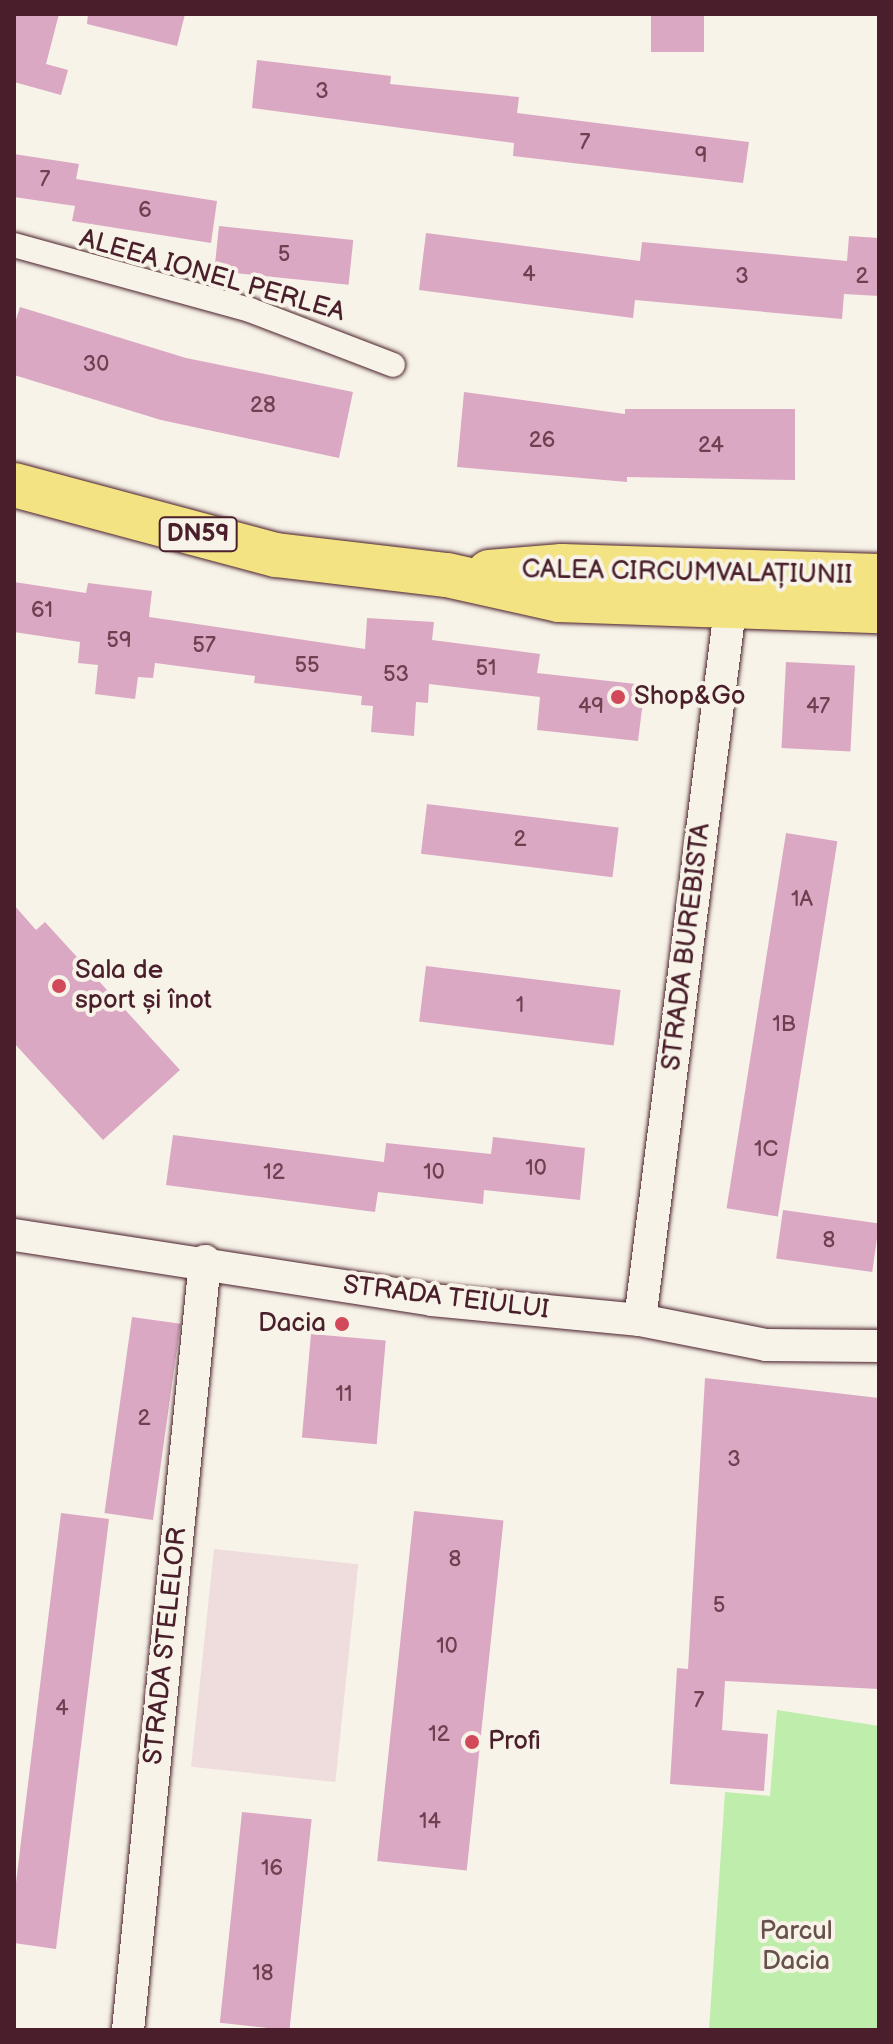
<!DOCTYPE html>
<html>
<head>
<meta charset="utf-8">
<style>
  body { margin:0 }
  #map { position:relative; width:893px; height:2044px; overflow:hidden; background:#f7f3e8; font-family:"Balsamiq Sans",sans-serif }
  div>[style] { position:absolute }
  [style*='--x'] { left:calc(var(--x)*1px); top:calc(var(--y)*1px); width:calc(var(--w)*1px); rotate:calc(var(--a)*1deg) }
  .built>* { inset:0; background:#efdcdd; transform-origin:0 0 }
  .green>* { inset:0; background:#bfedab }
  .building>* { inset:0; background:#dba8c4; transform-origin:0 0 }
  .roads { filter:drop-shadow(0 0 2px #4a1f2b) drop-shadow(0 0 2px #4a1f2b) }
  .pedestrian>* { height:24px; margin:-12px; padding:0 12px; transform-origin:12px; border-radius:12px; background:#f7f3e8 }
  .minor>* { height:32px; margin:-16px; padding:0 16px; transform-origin:16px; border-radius:16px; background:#f7f3e8 }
  .primary>* { height:44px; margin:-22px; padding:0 22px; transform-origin:22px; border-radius:22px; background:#f4e382 }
  .dots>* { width:22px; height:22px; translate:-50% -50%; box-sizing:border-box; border:4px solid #f7f3e8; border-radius:50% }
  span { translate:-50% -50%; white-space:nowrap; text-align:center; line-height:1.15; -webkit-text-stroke:8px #f7f3e8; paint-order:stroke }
  .number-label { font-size:22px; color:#6e4151 }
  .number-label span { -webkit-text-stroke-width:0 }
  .shield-label span { padding:2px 6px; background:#f7f3e8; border:2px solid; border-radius:6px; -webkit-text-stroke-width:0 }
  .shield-label { font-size:24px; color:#4a1f2b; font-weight:700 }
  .street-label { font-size:26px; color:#4a1f2b }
  .poi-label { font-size:26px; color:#4a1f2b }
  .left { translate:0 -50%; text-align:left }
  .right { translate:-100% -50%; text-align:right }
  .park-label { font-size:26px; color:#67524b }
  .frame { position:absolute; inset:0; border:16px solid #4a1f2b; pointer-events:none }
</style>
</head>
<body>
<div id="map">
  <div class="built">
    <div style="left:214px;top:1549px;width:145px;height:219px;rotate:6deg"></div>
  </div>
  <div class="green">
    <div style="clip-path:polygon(777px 1710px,879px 1726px,879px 2030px,709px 2030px,725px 1792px,770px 1796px)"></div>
  </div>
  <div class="building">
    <div style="clip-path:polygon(14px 14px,59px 14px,46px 64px,68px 70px,61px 95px,14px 82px)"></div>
    <div style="clip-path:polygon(88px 14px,185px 14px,177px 46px,87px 24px)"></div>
    <div style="left:651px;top:14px;width:53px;height:38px"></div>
    <div style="clip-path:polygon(257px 60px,391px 76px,390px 84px,519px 97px,517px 113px,749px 142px,743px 183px,513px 156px,514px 143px,252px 108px)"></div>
    <div style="clip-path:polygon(14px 154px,79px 164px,76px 179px,217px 201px,211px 243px,72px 221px,75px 206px,14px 197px)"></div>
    <div style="left:219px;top:226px;width:135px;height:45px;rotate:6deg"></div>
    <div style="clip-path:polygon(426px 233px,640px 261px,642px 242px,847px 261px,849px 236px,879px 238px,879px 296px,844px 294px,842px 319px,635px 300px,633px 318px,419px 290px)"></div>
    <div style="clip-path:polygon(20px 307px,186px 358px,353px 392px,339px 458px,161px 420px,14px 375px,14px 326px)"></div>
    <div style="clip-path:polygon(464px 392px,625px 414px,625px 409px,795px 409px,795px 480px,627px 477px,627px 482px,457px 467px)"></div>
    <div style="clip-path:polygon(14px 582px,86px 593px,88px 583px,152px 591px,149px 617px,365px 649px,367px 618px,434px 622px,432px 640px,540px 654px,537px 673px,645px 685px,638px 741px,537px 730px,540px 697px,429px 684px,428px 703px,416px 702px,414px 736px,371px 732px,373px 706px,361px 705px,362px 696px,254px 683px,255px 676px,155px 663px,153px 678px,138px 677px,135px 699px,95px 694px,98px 665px,78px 663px,80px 642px,14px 632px)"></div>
    <div style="left:786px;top:662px;width:69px;height:86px;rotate:3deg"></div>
    <div style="left:427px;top:804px;width:193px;height:50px;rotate:7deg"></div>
    <div style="left:786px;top:833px;width:52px;height:380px;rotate:9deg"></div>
    <div style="clip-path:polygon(14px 905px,36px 930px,45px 922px,180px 1070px,103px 1140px,14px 1043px)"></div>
    <div style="left:426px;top:966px;width:196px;height:56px;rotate:7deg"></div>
    <div style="clip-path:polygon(173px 1135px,384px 1162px,386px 1143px,491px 1154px,493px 1137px,585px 1148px,580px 1200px,484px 1190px,483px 1204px,378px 1192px,375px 1212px,166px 1185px)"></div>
    <div style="left:783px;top:1210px;width:97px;height:49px;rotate:8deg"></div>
    <div style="left:132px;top:1317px;width:49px;height:198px;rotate:8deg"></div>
    <div style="left:311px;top:1334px;width:75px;height:104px;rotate:5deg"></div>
    <div style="clip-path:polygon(705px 1378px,879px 1398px,879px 1689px,725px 1681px,722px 1730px,768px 1734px,764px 1791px,670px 1784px,677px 1668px,688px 1669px)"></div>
    <div style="left:414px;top:1511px;width:90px;height:352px;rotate:6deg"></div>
    <div style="clip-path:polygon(61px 1513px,109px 1519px,56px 1949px,14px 1943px,14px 1899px)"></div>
    <div style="left:242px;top:1812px;width:70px;height:212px;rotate:6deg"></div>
  </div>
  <div class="roads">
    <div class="pedestrian">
      <div style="--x:14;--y:245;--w:245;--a:15.4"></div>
      <div style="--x:250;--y:310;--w:153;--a:21"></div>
    </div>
    <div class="minor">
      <div style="--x:14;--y:1235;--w:423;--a:8.8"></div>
      <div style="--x:432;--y:1300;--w:209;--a:5.5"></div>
      <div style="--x:640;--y:1320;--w:128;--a:11.2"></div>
      <div style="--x:766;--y:1345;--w:113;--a:0.5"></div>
      <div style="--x:640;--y:1320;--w:740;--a:-82.78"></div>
      <div style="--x:128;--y:2030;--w:773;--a:-84.28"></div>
    </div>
    <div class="primary">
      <div style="--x:14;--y:485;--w:271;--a:15"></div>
      <div style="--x:276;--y:555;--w:172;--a:6.7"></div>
      <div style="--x:447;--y:575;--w:115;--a:12.6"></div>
      <div style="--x:559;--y:600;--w:320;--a:2"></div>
      <div style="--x:489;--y:572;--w:73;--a:-4.7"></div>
      <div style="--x:562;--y:566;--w:317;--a:1.8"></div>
    </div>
  </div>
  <div class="dots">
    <div style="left:618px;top:697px;background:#d1495b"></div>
    <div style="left:59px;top:986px;background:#d1495b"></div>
    <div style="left:342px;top:1324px;background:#d1495b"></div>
    <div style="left:472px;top:1742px;background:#d1495b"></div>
  </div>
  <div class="number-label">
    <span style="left:322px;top:92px">3</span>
    <span style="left:585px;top:143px">7</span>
    <span style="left:701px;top:156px">9</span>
    <span style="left:45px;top:180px">7</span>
    <span style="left:145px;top:211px">6</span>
    <span style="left:284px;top:255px">5</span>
    <span style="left:529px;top:275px">4</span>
    <span style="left:742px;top:277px">3</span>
    <span style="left:862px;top:277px">2</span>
    <span style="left:96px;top:365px">30</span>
    <span style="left:263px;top:406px">28</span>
    <span style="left:542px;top:441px">26</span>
    <span style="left:711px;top:446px">24</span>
    <span style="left:42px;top:611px">61</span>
    <span style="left:119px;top:641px">59</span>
    <span style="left:204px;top:646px">57</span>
    <span style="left:307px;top:666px">55</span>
    <span style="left:486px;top:669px">51</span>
    <span style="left:396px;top:675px">53</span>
    <span style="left:591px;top:707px">49</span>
    <span style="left:818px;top:707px">47</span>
    <span style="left:520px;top:840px">2</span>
    <span style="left:802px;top:900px">1A</span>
    <span style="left:520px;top:1006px">1</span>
    <span style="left:784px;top:1025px">1B</span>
    <span style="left:766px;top:1150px">1C</span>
    <span style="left:536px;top:1169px">10</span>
    <span style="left:274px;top:1173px">12</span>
    <span style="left:434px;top:1173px">10</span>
    <span style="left:829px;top:1241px">8</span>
    <span style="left:344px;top:1395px">11</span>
    <span style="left:144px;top:1419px">2</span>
    <span style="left:734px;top:1460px">3</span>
    <span style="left:455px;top:1560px">8</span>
    <span style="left:719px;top:1606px">5</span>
    <span style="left:447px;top:1647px">10</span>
    <span style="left:699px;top:1701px">7</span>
    <span style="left:62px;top:1709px">4</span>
    <span style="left:439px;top:1735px">12</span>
    <span style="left:430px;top:1822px">14</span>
    <span style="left:272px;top:1869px">16</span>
    <span style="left:263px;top:1974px">18</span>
  </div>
  <div class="shield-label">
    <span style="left:198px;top:534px">DN59</span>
  </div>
  <div class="street-label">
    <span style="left:212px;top:276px;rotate:16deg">ALEEA IONEL PERLEA</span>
    <span style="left:687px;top:573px;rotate:1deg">CALEA CIRCUMVALAȚIUNII</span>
    <span style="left:687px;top:947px;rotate:-83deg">STRADA BUREBISTA</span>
    <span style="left:446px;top:1298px;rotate:7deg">STRADA TEIULUI</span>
    <span style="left:166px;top:1646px;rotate:-84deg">STRADA STELELOR</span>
  </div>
  <div class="poi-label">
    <span class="left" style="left:634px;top:697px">Shop&amp;Go</span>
    <span class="left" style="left:75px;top:986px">Sala de<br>sport și înot</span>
    <span class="right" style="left:326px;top:1324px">Dacia</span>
    <span class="left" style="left:488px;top:1742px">Profi</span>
  </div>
  <div class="park-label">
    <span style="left:796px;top:1947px">Parcul<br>Dacia</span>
  </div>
  <div class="frame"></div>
</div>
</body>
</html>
